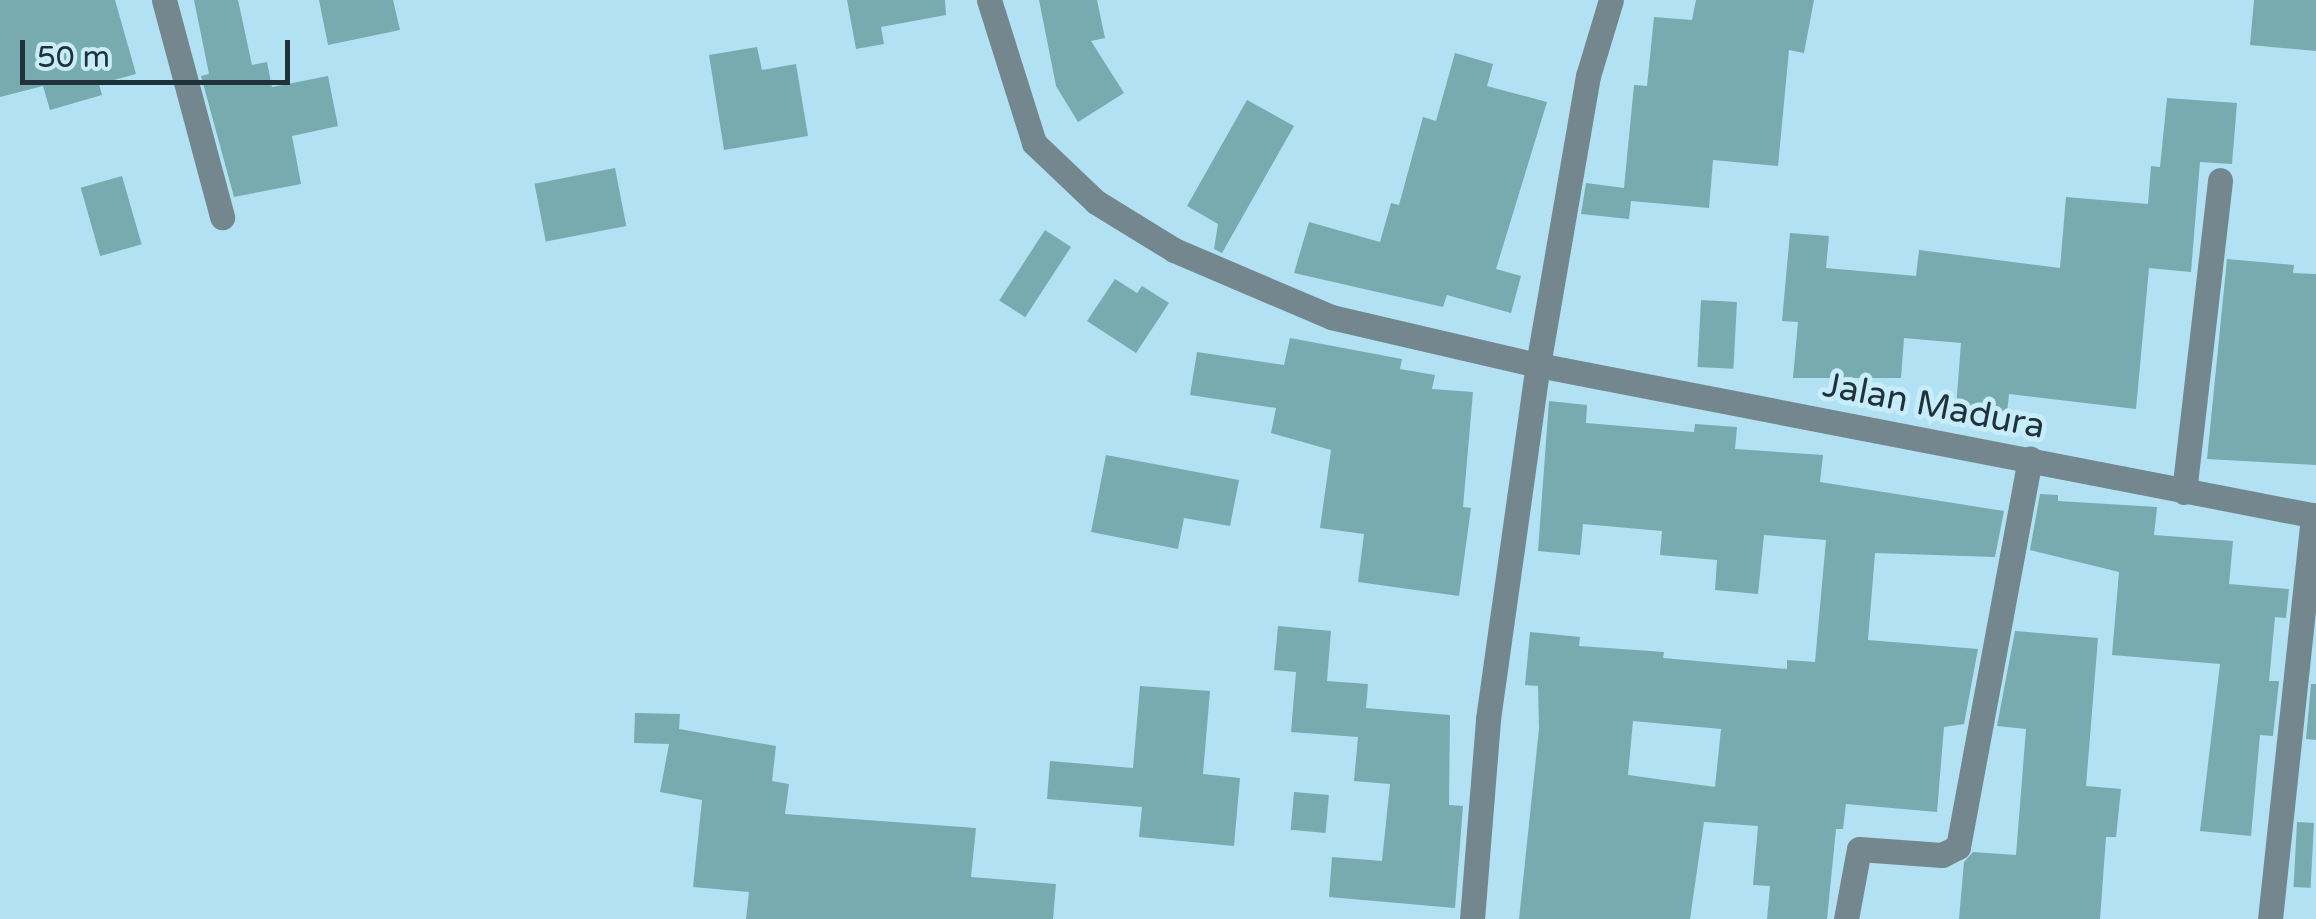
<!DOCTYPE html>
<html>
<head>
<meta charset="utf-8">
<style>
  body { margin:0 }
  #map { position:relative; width:2316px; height:919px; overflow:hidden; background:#b1e1f3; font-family:"Varela Round",sans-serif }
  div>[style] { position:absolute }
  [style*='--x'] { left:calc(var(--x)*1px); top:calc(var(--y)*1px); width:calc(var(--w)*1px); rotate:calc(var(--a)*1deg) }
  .building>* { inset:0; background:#77abb0; transform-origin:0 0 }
  .minor>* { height:25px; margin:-12.5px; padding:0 12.5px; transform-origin:12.5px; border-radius:12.5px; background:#74878e }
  span { translate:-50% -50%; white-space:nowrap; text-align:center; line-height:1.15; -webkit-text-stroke:10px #c7ecfb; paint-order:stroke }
  .street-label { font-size:35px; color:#1f3239 }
  .scale { position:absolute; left:20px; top:40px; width:270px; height:45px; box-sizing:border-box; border:5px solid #1f3239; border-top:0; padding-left:12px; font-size:30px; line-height:35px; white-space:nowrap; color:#1f3239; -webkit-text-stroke:8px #c7ecfb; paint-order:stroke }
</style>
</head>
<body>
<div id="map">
  <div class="building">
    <div style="clip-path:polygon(0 0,115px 0,136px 74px,99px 84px,102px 95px,50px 110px,43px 86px,0 97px)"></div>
    <div style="clip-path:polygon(194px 0,238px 0,252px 65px,267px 62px,272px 87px,328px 76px,338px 126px,292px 136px,301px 184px,234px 197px,201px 76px,209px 74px)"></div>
    <div style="clip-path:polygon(319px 0,393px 0,400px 30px,328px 45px)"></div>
    <div style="clip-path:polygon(847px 0,945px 0,946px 15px,881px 27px,884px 44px,856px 49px)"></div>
    <div style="clip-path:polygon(1039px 0,1097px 0,1105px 38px,1091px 41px,1124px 93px,1078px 122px,1056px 86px)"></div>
    <div style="clip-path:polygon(1696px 0,1814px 0,1804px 53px,1789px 50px,1778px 166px,1713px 160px,1709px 208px,1631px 201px,1629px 219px,1581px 214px,1586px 183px,1624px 188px,1634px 85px,1647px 86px,1654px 17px,1692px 20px)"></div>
    <div style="clip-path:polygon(2254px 0,2316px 0,2316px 51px,2250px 45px)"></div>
    <div style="clip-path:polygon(757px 47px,762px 70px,796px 64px,808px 136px,724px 150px,709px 55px)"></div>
    <div style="clip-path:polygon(1455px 53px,1493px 64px,1487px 86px,1547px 102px,1496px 269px,1521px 276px,1511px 313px,1447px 295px,1443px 307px,1294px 273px,1309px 222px,1380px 242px,1391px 203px,1399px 205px,1423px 117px,1436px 121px)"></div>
    <div style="clip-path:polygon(2167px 98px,2237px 103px,2232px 164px,2200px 162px,2191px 272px,2149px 268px,2136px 409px,2009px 394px,2007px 413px,1956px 408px,1961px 343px,1904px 338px,1901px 378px,1793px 378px,1798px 322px,1782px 321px,1790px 233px,1829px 236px,1826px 268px,1916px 276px,1919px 250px,2060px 268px,2066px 197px,2148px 204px,2151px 166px,2160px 167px)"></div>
    <div style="clip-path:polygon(1247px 100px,1294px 126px,1222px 253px,1214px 249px,1218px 224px,1187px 206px)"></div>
    <div style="left:615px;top:168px;width:59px;height:82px;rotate:79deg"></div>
    <div style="left:122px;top:176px;width:71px;height:43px;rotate:74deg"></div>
    <div style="left:1045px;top:230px;width:31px;height:84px;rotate:33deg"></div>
    <div style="clip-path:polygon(2227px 259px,2294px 265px,2293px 273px,2316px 274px,2316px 465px,2207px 459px)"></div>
    <div style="clip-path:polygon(1115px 279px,1137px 293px,1142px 286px,1169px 303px,1136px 353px,1087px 321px)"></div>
    <div style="left:1701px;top:300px;width:36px;height:67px;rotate:3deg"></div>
    <div style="clip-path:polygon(1290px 338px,1402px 359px,1400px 369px,1435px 375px,1432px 389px,1473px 392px,1463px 507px,1471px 508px,1459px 596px,1358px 582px,1364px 534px,1320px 528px,1331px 450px,1271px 433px,1276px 408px,1190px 395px,1197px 352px,1284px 365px)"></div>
    <div style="clip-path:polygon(evenodd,1549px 401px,1587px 405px,1586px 423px,1694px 432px,1695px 424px,1737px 427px,1735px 449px,1823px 455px,1820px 482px,2004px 511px,1995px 557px,1875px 553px,1868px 640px,1978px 649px,1964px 724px,1944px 727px,1937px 812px,1846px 804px,1843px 829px,1836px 829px,1827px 919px,1767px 919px,1770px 886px,1753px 885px,1758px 826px,1704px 822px,1690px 919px,1519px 919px,1539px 729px,1538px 686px,1525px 685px,1530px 632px,1580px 637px,1579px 646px,1664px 652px,1663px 658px,1787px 669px,1787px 660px,1815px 662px,1826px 540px,1764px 535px,1758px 594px,1715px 590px,1717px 560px,1660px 555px,1662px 531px,1583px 524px,1580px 555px,1538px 551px,1549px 401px,1633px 721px,1721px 729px,1715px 787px,1628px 775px,1633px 721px)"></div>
    <div style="clip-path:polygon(1106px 455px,1239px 480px,1230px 526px,1184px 518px,1178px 549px,1091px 532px)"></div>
    <div style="clip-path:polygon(2040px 494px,2058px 495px,2058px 501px,2157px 507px,2154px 535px,2233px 541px,2229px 584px,2289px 589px,2286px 618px,2275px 617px,2269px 681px,2279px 681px,2273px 736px,2260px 735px,2251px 836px,2200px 831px,2220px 664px,2112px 655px,2119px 572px,2030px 550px)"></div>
    <div style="clip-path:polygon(1278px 626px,1331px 631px,1327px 681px,1368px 684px,1366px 708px,1450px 715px,1449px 805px,1463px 806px,1455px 908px,1329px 897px,1332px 857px,1382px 861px,1390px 784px,1354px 781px,1358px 737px,1291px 732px,1296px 672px,1274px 670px)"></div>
    <div style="clip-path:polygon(2015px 631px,2098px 638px,2086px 786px,2121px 789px,2116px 837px,2106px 837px,2100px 919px,1959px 919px,1964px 862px,1973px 852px,2016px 855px,2026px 729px,1997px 726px)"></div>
    <div style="clip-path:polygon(2311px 684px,2316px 684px,2316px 740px,2306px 739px)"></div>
    <div style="clip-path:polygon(1140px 686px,1210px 691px,1203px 774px,1240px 778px,1234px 846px,1139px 837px,1142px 807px,1047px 799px,1050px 761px,1133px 768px)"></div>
    <div style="clip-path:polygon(635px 713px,680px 714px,679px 729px,776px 746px,772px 781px,789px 784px,785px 814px,976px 828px,971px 877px,1056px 884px,1053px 919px,746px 919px,749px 892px,693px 887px,702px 800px,660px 792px,669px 744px,634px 743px)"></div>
    <div style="left:1294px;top:792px;width:35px;height:38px;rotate:5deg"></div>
    <div style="left:2297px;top:822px;width:17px;height:65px;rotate:3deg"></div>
  </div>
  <div class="minor">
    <div style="--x:164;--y:0;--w:225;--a:75"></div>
    <div style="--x:989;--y:0;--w:150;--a:72.5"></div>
    <div style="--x:1034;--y:143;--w:86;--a:43.6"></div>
    <div style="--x:1096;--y:202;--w:92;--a:31.6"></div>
    <div style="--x:1174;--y:250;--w:171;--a:23.1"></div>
    <div style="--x:1331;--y:317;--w:212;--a:13.1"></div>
    <div style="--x:1538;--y:365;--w:793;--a:10.98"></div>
    <div style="--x:2184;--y:492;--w:314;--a:-83.4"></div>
    <div style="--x:1472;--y:919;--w:201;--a:-85.4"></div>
    <div style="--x:1488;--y:719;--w:358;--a:-82"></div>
    <div style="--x:1538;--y:365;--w:293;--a:-80.2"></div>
    <div style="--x:1588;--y:76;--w:79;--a:-73.2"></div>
    <div style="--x:1846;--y:919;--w:71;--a:-79.5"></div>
    <div style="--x:1859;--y:849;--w:83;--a:4.1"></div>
    <div style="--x:1942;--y:855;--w:18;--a:-27"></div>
    <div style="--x:1958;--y:847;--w:395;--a:-79.5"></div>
    <div style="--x:2270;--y:919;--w:406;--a:-83.9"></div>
  </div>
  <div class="street-label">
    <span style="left:1934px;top:406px;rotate:11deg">Jalan Madura</span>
  </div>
  <div class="scale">50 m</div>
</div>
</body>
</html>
